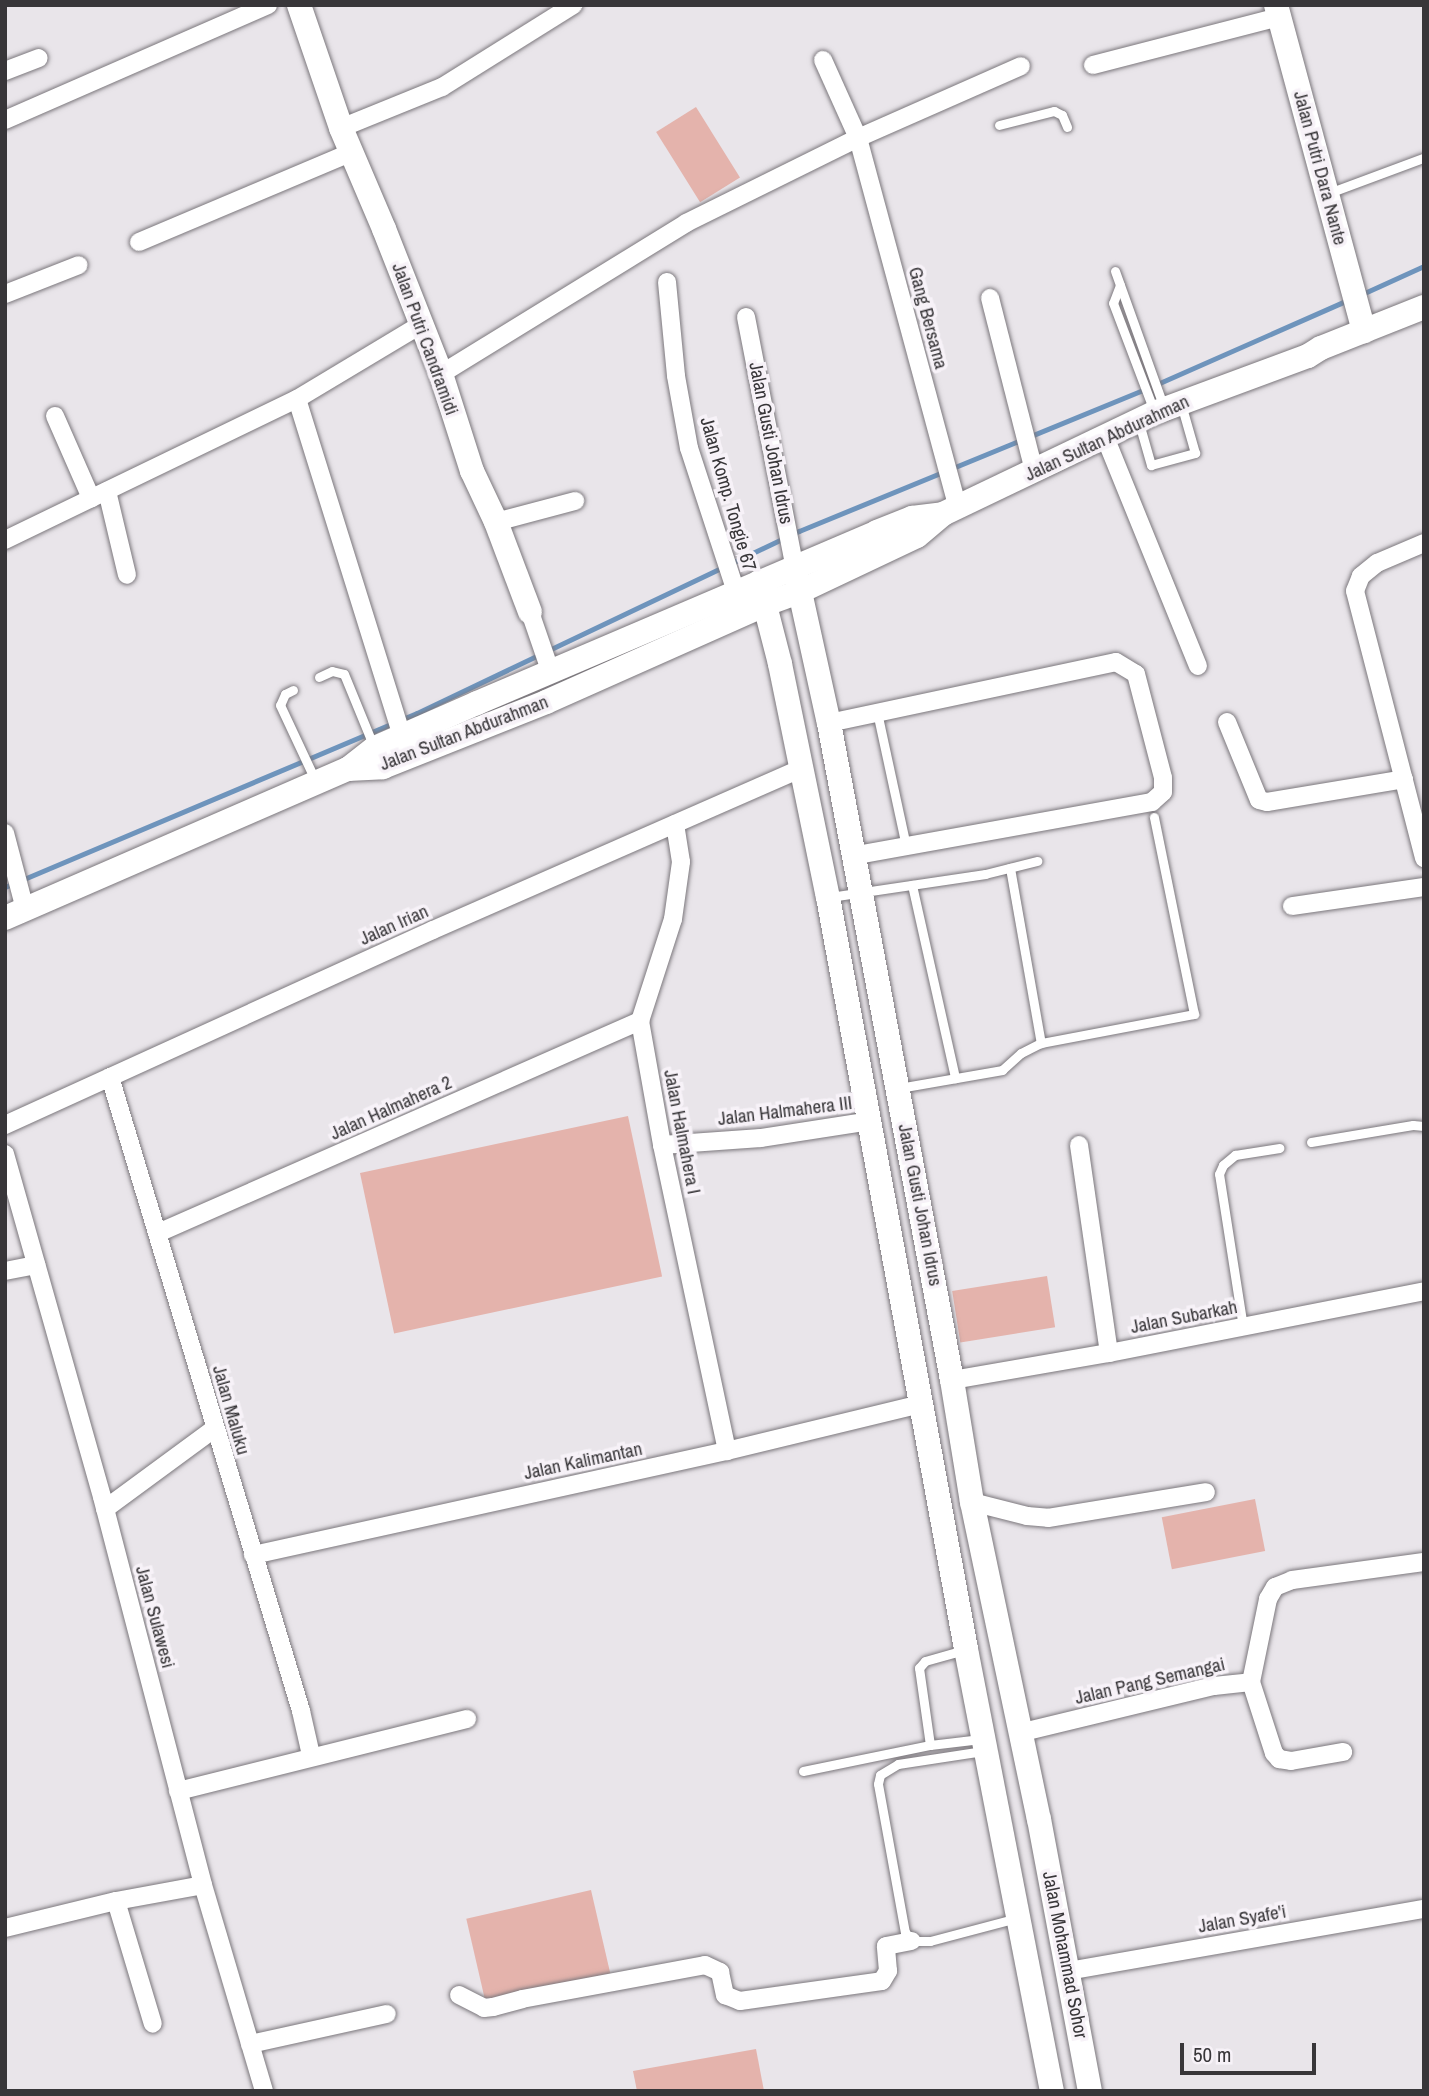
<!DOCTYPE html>
<html>
<head>
<meta charset="utf-8">
<style>
  body { margin:0 }
  #map { position:relative; width:1429px; height:2096px; overflow:hidden; background:#e9e5ea; font-family:"Archivo Narrow",sans-serif }
  div>[style] { position:absolute }
  [style*='--x'] { left:calc(var(--x)*1px); top:calc(var(--y)*1px); width:calc(var(--w)*1px); rotate:calc(var(--a)*1deg) }
  .green>* { inset:0; background:#e4b3ac; transform-origin:0 0 }
  .stream>* { height:5px; margin:-2.5px; padding:0 2.5px; transform-origin:2.5px; border-radius:2.5px; background:#6e94bc }
  .roads { filter:drop-shadow(0 0 2px #7b777c) drop-shadow(0 0 2px #7b777c) }
  .lane>* { height:9px; margin:-4.5px; padding:0 4.5px; transform-origin:4.5px; border-radius:4.5px; background:#fff }
  .street>* { height:18px; margin:-9px; padding:0 9px; transform-origin:9px; border-radius:9px; background:#fff }
  .secondary>* { height:24px; margin:-12px; padding:0 12px; transform-origin:12px; border-radius:12px; background:#fff }
  span { translate:-50% -50%; white-space:nowrap; text-align:center; line-height:1.15; -webkit-text-stroke:7px #f7f2f8; paint-order:stroke }
  .street-label { font-size:19px; color:#383639 }
  .frame { position:absolute; inset:0; border:7px solid #383639; pointer-events:none }
  .scale { position:absolute; left:1180px; top:2043px; width:136px; height:32px; box-sizing:border-box; border:4px solid #383639; border-top:0; padding-left:9px; font-size:21px; line-height:24px; white-space:nowrap; color:#383639; -webkit-text-stroke:5px #f7f2f8; paint-order:stroke }
</style>
</head>
<body>
<div id="map">
  <div class="green">
    <div style="left:696px;top:107px;width:83px;height:47px;rotate:58deg"></div>
    <div style="left:628px;top:1116px;width:164px;height:274px;rotate:78deg"></div>
    <div style="left:1047px;top:1276px;width:52px;height:96px;rotate:81deg"></div>
    <div style="left:1255px;top:1499px;width:53px;height:95px;rotate:79deg"></div>
    <div style="left:591px;top:1890px;width:86px;height:128px;rotate:77deg"></div>
    <div style="clip-path:polygon(756px 2049px,764px 2091px,637px 2091px,633px 2071px)"></div>
  </div>
  <div class="stream">
    <div style="--x:1360;--y:295;--w:70;--a:-24.4"></div>
    <div style="--x:1155;--y:385;--w:211;--a:-23.8"></div>
    <div style="--x:5;--y:887;--w:447;--a:-22.9"></div>
    <div style="--x:417;--y:713;--w:423;--a:-25.5"></div>
    <div style="--x:799;--y:531;--w:375;--a:-22.3"></div>
  </div>
  <div class="roads">
    <div class="lane">
      <div style="--x:999;--y:125;--w:57;--a:-14.3"></div>
      <div style="--x:1054;--y:111;--w:9;--a:27"></div>
      <div style="--x:1062;--y:115;--w:13;--a:67"></div>
      <div style="--x:1329;--y:193;--w:100;--a:-20.4"></div>
      <div style="--x:1115;--y:271;--w:145;--a:70.3"></div>
      <div style="--x:1120;--y:285;--w:19;--a:111"></div>
      <div style="--x:1113;--y:303;--w:116;--a:69.2"></div>
      <div style="--x:1139;--y:423;--w:44;--a:74.1"></div>
      <div style="--x:1151;--y:465;--w:46;--a:-15.3"></div>
      <div style="--x:1195;--y:453;--w:51;--a:-105.9"></div>
      <div style="--x:319;--y:677;--w:14;--a:-25"></div>
      <div style="--x:332;--y:671;--w:12;--a:14"></div>
      <div style="--x:344;--y:674;--w:79;--a:67.7"></div>
      <div style="--x:293;--y:690;--w:9;--a:153"></div>
      <div style="--x:285;--y:694;--w:12;--a:114"></div>
      <div style="--x:280;--y:705;--w:85;--a:64.9"></div>
      <div style="--x:877;--y:712;--w:137;--a:77.8"></div>
      <div style="--x:1010;--y:868;--w:178;--a:80"></div>
      <div style="--x:912;--y:885;--w:198;--a:77.4"></div>
      <div style="--x:830;--y:897;--w:157;--a:-8.4"></div>
      <div style="--x:985;--y:874;--w:54;--a:-14"></div>
      <div style="--x:899;--y:1088;--w:105;--a:-9.9"></div>
      <div style="--x:1002;--y:1070;--w:25;--a:-42"></div>
      <div style="--x:1021;--y:1053;--w:22;--a:-27"></div>
      <div style="--x:1041;--y:1043;--w:156;--a:-10.7"></div>
      <div style="--x:1194;--y:1014;--w:201;--a:-101.5"></div>
      <div style="--x:1311;--y:1142;--w:103;--a:-9.5"></div>
      <div style="--x:1413;--y:1125;--w:11;--a:5"></div>
      <div style="--x:1243;--y:1327;--w:155;--a:-98.9"></div>
      <div style="--x:1219;--y:1174;--w:10;--a:-66"></div>
      <div style="--x:1223;--y:1165;--w:16;--a:-40"></div>
      <div style="--x:1235;--y:1155;--w:45;--a:-9"></div>
      <div style="--x:930;--y:1745;--w:78;--a:-98.1"></div>
      <div style="--x:919;--y:1668;--w:9;--a:-49"></div>
      <div style="--x:925;--y:1661;--w:41;--a:-15.8"></div>
      <div style="--x:983;--y:1751;--w:86;--a:171.3"></div>
      <div style="--x:898;--y:1764;--w:21;--a:149"></div>
      <div style="--x:880;--y:1775;--w:9;--a:103"></div>
      <div style="--x:878;--y:1784;--w:150;--a:79.7"></div>
      <div style="--x:905;--y:1932;--w:11;--a:52"></div>
      <div style="--x:912;--y:1941;--w:18;--a:0"></div>
      <div style="--x:930;--y:1941;--w:90;--a:-14.8"></div>
      <div style="--x:803;--y:1771;--w:130;--a:-11.6"></div>
      <div style="--x:930;--y:1745;--w:51;--a:-6.7"></div>
    </div>
    <div class="street">
      <div style="--x:823;--y:60;--w:85;--a:65.8"></div>
      <div style="--x:858;--y:138;--w:383;--a:74.9"></div>
      <div style="--x:1093;--y:65;--w:192;--a:-14.5"></div>
      <div style="--x:5;--y:71;--w:36;--a:-21"></div>
      <div style="--x:5;--y:120;--w:287;--a:-23.6"></div>
      <div style="--x:341;--y:128;--w:109;--a:-22.1"></div>
      <div style="--x:442;--y:87;--w:155;--a:-32"></div>
      <div style="--x:139;--y:242;--w:231;--a:-22.9"></div>
      <div style="--x:667;--y:282;--w:94;--a:84.5"></div>
      <div style="--x:676;--y:376;--w:73;--a:79.8"></div>
      <div style="--x:689;--y:448;--w:151;--a:71.9"></div>
      <div style="--x:5;--y:294;--w:79;--a:-21.4"></div>
      <div style="--x:990;--y:298;--w:178;--a:75.7"></div>
      <div style="--x:746;--y:317;--w:257;--a:79"></div>
      <div style="--x:441;--y:374;--w:288;--a:-31.6"></div>
      <div style="--x:686;--y:223;--w:192;--a:-26.3"></div>
      <div style="--x:858;--y:138;--w:178;--a:-23.8"></div>
      <div style="--x:297;--y:399;--w:353;--a:72.7"></div>
      <div style="--x:55;--y:416;--w:90;--a:66.3"></div>
      <div style="--x:1105;--y:437;--w:247;--a:67.9"></div>
      <div style="--x:107;--y:491;--w:86;--a:76.6"></div>
      <div style="--x:496;--y:522;--w:82;--a:-14.9"></div>
      <div style="--x:5;--y:540;--w:324;--a:-25.8"></div>
      <div style="--x:297;--y:399;--w:144;--a:-31"></div>
      <div style="--x:1424;--y:543;--w:51;--a:156.9"></div>
      <div style="--x:1377;--y:563;--w:21;--a:141"></div>
      <div style="--x:1361;--y:576;--w:16;--a:112"></div>
      <div style="--x:1355;--y:591;--w:276;--a:75.5"></div>
      <div style="--x:530;--y:612;--w:65;--a:71"></div>
      <div style="--x:1227;--y:722;--w:84;--a:67.7"></div>
      <div style="--x:1259;--y:800;--w:8;--a:14"></div>
      <div style="--x:1267;--y:802;--w:139;--a:-9.5"></div>
      <div style="--x:829;--y:723;--w:293;--a:-12"></div>
      <div style="--x:1116;--y:662;--w:23;--a:31"></div>
      <div style="--x:1136;--y:674;--w:107;--a:75.4"></div>
      <div style="--x:1163;--y:778;--w:14;--a:90"></div>
      <div style="--x:1163;--y:792;--w:15;--a:138"></div>
      <div style="--x:1152;--y:802;--w:304;--a:169.8"></div>
      <div style="--x:675;--y:824;--w:38;--a:81"></div>
      <div style="--x:681;--y:862;--w:58;--a:98"></div>
      <div style="--x:673;--y:919;--w:107;--a:107.9"></div>
      <div style="--x:640;--y:1021;--w:126;--a:79.9"></div>
      <div style="--x:662;--y:1145;--w:313;--a:78"></div>
      <div style="--x:5;--y:833;--w:79;--a:75.3"></div>
      <div style="--x:1292;--y:906;--w:133;--a:-8.2"></div>
      <div style="--x:110;--y:1077;--w:662;--a:73.23"></div>
      <div style="--x:301;--y:1711;--w:45;--a:77.2"></div>
      <div style="--x:5;--y:1125;--w:470;--a:-24.5"></div>
      <div style="--x:433;--y:930;--w:403;--a:-23.7"></div>
      <div style="--x:662;--y:1145;--w:99;--a:-4"></div>
      <div style="--x:761;--y:1138;--w:111;--a:-8.8"></div>
      <div style="--x:1079;--y:1145;--w:210;--a:81.8"></div>
      <div style="--x:5;--y:1154;--w:356;--a:74.2"></div>
      <div style="--x:102;--y:1497;--w:401;--a:75.4"></div>
      <div style="--x:203;--y:1885;--w:215;--a:73.5"></div>
      <div style="--x:158;--y:1233;--w:527;--a:-23.74"></div>
      <div style="--x:5;--y:1271;--w:32;--a:-11"></div>
      <div style="--x:952;--y:1380;--w:159;--a:-9.8"></div>
      <div style="--x:1109;--y:1353;--w:321;--a:-11.1"></div>
      <div style="--x:972;--y:1502;--w:57;--a:14.3"></div>
      <div style="--x:1027;--y:1516;--w:21;--a:5"></div>
      <div style="--x:1048;--y:1518;--w:160;--a:-9.3"></div>
      <div style="--x:105;--y:1509;--w:135;--a:-36.3"></div>
      <div style="--x:253;--y:1555;--w:485;--a:-12.4"></div>
      <div style="--x:727;--y:1451;--w:201;--a:-13.6"></div>
      <div style="--x:1251;--y:1682;--w:75;--a:72.1"></div>
      <div style="--x:1274;--y:1753;--w:8;--a:50"></div>
      <div style="--x:1279;--y:1759;--w:12;--a:9"></div>
      <div style="--x:1291;--y:1761;--w:53;--a:-9.8"></div>
      <div style="--x:1019;--y:1733;--w:201;--a:-13.6"></div>
      <div style="--x:1214;--y:1686;--w:37;--a:-6"></div>
      <div style="--x:1251;--y:1682;--w:85;--a:-78.4"></div>
      <div style="--x:1268;--y:1599;--w:14;--a:-60"></div>
      <div style="--x:1275;--y:1587;--w:18;--a:-22"></div>
      <div style="--x:1292;--y:1580;--w:133;--a:-7.8"></div>
      <div style="--x:178;--y:1791;--w:298;--a:-14"></div>
      <div style="--x:116;--y:1901;--w:128;--a:73.3"></div>
      <div style="--x:5;--y:1928;--w:114;--a:-13.7"></div>
      <div style="--x:116;--y:1901;--w:88;--a:-10.4"></div>
      <div style="--x:1068;--y:1971;--w:361;--a:-9.9"></div>
      <div style="--x:459;--y:1995;--w:28;--a:27"></div>
      <div style="--x:484;--y:2008;--w:9;--a:-6"></div>
      <div style="--x:493;--y:2007;--w:30;--a:-15"></div>
      <div style="--x:522;--y:1999;--w:186;--a:-10.5"></div>
      <div style="--x:705;--y:1965;--w:17;--a:25"></div>
      <div style="--x:720;--y:1972;--w:24;--a:78"></div>
      <div style="--x:725;--y:1995;--w:16;--a:22"></div>
      <div style="--x:740;--y:2001;--w:143;--a:-8"></div>
      <div style="--x:882;--y:1981;--w:12;--a:-59"></div>
      <div style="--x:888;--y:1971;--w:25;--a:-95"></div>
      <div style="--x:886;--y:1946;--w:26;--a:-11"></div>
      <div style="--x:250;--y:2044;--w:140;--a:-12.4"></div>
    </div>
    <div class="secondary">
      <div style="--x:299;--y:5;--w:130;--a:71.1"></div>
      <div style="--x:341;--y:128;--w:110;--a:66.9"></div>
      <div style="--x:384;--y:229;--w:156;--a:68.5"></div>
      <div style="--x:441;--y:374;--w:102;--a:72.3"></div>
      <div style="--x:472;--y:471;--w:56;--a:64.8"></div>
      <div style="--x:496;--y:522;--w:96;--a:69.3"></div>
      <div style="--x:1276;--y:5;--w:338;--a:74.9"></div>
      <div style="--x:795;--y:569;--w:158;--a:77.6"></div>
      <div style="--x:829;--y:723;--w:668;--a:79.4"></div>
      <div style="--x:952;--y:1380;--w:124;--a:80.7"></div>
      <div style="--x:972;--y:1502;--w:324;--a:78.1"></div>
      <div style="--x:1039;--y:1819;--w:277;--a:79.4"></div>
      <div style="--x:759;--y:582;--w:85;--a:75.6"></div>
      <div style="--x:780;--y:664;--w:238;--a:78.4"></div>
      <div style="--x:828;--y:897;--w:765;--a:79.6"></div>
      <div style="--x:966;--y:1649;--w:450;--a:79"></div>
      <div style="--x:348;--y:769;--w:34;--a:-38"></div>
      <div style="--x:375;--y:748;--w:111;--a:-23.8"></div>
      <div style="--x:477;--y:703;--w:435;--a:-23.1"></div>
      <div style="--x:877;--y:532;--w:38;--a:-22"></div>
      <div style="--x:912;--y:518;--w:31;--a:-7"></div>
      <div style="--x:5;--y:918;--w:374;--a:-23.5"></div>
      <div style="--x:348;--y:769;--w:35;--a:-3"></div>
      <div style="--x:383;--y:767;--w:175;--a:-21.7"></div>
      <div style="--x:546;--y:702;--w:241;--a:-24"></div>
      <div style="--x:766;--y:604;--w:37;--a:-20"></div>
      <div style="--x:801;--y:591;--w:128;--a:-25.4"></div>
      <div style="--x:917;--y:536;--w:34;--a:-40"></div>
      <div style="--x:943;--y:514;--w:234;--a:-25.6"></div>
      <div style="--x:1154;--y:413;--w:164;--a:-20.3"></div>
      <div style="--x:1308;--y:356;--w:15;--a:-32"></div>
      <div style="--x:1321;--y:348;--w:111;--a:-21.7"></div>
    </div>
  </div>
  <div class="street-label">
    <span style="left:1320px;top:168px;rotate:75deg">Jalan Putri Dara Nante</span>
    <span style="left:928px;top:318px;rotate:75deg">Gang Bersama</span>
    <span style="left:425px;top:339px;rotate:70deg">Jalan Putri Candramidi</span>
    <span style="left:1107px;top:438px;rotate:-25deg">Jalan Sultan Abdurahman</span>
    <span style="left:771px;top:443px;rotate:79deg">Jalan Gusti Johan Idrus</span>
    <span style="left:728px;top:494px;rotate:74deg">Jalan Komp. Tongie 67</span>
    <span style="left:464px;top:733px;rotate:-21deg">Jalan Sultan Abdurahman</span>
    <span style="left:394px;top:925px;rotate:-24deg">Jalan Irian</span>
    <span style="left:391px;top:1108px;rotate:-24deg">Jalan Halmahera 2</span>
    <span style="left:785px;top:1111px;rotate:-7deg">Jalan Halmahera III</span>
    <span style="left:682px;top:1132px;rotate:79deg">Jalan Halmahera I</span>
    <span style="left:920px;top:1205px;rotate:79deg">Jalan Gusti Johan Idrus</span>
    <span style="left:1184px;top:1317px;rotate:-11deg">Jalan Subarkah</span>
    <span style="left:231px;top:1410px;rotate:74deg">Jalan Maluku</span>
    <span style="left:583px;top:1461px;rotate:-12deg">Jalan Kalimantan</span>
    <span style="left:155px;top:1617px;rotate:75deg">Jalan Sulawesi</span>
    <span style="left:1150px;top:1681px;rotate:-13deg">Jalan Pang Semangai</span>
    <span style="left:1242px;top:1919px;rotate:-10deg">Jalan Syafe'i</span>
    <span style="left:1065px;top:1955px;rotate:79deg">Jalan Mohammad Sohor</span>
  </div>
  <div class="frame"></div>
  <div class="scale">50 m</div>
</div>
</body>
</html>
